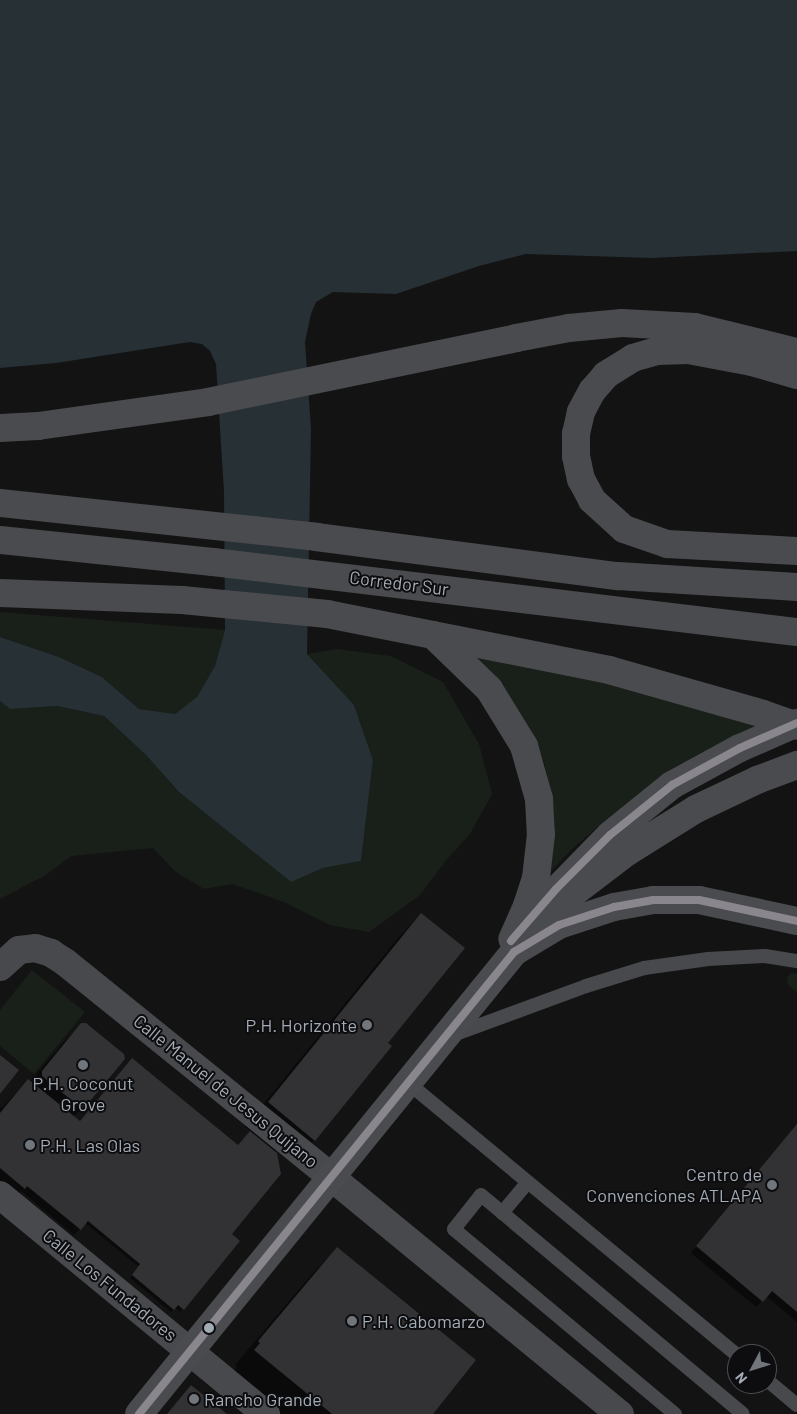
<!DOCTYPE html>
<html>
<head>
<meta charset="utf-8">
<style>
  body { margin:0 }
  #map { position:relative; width:797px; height:1414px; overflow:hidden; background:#131313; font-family:Barlow,sans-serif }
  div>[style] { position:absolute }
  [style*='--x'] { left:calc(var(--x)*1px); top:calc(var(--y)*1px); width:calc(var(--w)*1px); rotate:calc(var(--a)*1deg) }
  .green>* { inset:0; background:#192019 }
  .water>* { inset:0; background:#263035 }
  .shadow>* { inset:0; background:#0007 }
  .building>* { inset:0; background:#323234 }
  .service>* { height:14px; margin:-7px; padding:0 7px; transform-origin:7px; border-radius:7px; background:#47494c }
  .minor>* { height:28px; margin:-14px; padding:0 14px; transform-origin:14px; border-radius:14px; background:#47494c }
  .primary>* { height:28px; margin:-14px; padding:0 14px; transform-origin:14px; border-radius:14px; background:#494b4e }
  .motorway>* { height:28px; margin:-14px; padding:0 14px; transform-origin:14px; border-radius:14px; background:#4a4b4e }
  .motorway-bridge>* { height:28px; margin:-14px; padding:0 14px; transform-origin:14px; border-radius:14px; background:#4a4b4e }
  .bus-1>* { height:8px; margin:-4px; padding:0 4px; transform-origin:4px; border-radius:4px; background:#8a868d }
  .dots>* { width:14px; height:14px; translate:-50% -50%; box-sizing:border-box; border:2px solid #0d0d0f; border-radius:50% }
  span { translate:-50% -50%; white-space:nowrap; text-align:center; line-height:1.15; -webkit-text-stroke:4px #0d0d0f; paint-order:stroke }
  .street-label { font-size:18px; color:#a3abb5 }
  .poi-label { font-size:18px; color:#a3abb5 }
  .right { translate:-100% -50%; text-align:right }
  .left { translate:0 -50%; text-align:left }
  .north { position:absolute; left:727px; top:1344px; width:50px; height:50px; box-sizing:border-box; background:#0d0d0f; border:1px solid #494c51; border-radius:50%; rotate:230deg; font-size:14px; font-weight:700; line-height:20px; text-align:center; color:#a3abb5 }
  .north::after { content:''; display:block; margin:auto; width:18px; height:22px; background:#71767c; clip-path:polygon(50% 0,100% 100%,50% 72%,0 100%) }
</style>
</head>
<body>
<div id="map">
  <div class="green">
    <div style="clip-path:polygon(0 612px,225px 630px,215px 666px,197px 698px,175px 714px,139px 709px,102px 677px,59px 657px,0 637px)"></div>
    <div style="clip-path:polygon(337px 649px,391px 656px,443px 682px,479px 744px,492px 794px,470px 834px,447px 859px,420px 895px,369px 932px,330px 925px,286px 903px,233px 884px,204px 889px,176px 872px,153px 848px,71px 856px,44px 876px,0 899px,0 701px,10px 709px,57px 706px,104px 716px,145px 754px,179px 792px,291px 882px,323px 868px,361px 861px,373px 760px,354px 705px,307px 654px)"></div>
    <div style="clip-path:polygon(470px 652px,585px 674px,762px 727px,663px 777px,603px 822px,572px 849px,551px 871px,554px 810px,544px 762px,530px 729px,509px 695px)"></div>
    <div style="clip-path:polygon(32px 970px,85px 1012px,34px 1074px,0 1046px,0 1010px)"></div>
    <div style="clip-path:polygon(792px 973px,797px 974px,797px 992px,788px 985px,787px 977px)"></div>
  </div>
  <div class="water">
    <div style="clip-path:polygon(0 0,797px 0,797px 251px,652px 258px,526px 254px,479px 266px,396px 294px,333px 292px,316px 302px,311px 314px,305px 342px,311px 429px,307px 654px,354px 705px,373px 760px,361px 861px,323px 868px,291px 882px,179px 792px,145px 754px,104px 716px,57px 706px,10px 709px,0 701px,0 637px,59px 657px,102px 677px,139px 709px,175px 714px,197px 697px,215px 666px,225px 630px,224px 492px,216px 364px,210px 351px,202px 344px,190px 342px,56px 363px,0 368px)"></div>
  </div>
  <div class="shadow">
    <div style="clip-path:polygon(421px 914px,387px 1043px,314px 1140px,291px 1163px,275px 1150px,280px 1174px,230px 1234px,238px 1241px,180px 1312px,175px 1307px,171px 1312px,130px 1278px,139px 1267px,85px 1223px,74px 1235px,21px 1191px,4px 1208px,0 1204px,0 1107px,2px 1108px,28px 1080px,30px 1082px,61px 1045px,81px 1025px,84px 1106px,73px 1117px,79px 1122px,132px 1059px,238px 1146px,251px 1131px,245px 1127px,398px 938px)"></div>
    <div style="clip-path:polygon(797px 1125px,797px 1322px,766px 1296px,756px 1307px,691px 1253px)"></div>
    <div style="clip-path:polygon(337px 1249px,431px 1414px,279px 1414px,231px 1375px,237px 1367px,235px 1365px,313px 1273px)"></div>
  </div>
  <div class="building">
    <div style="clip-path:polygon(421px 913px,465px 948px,388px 1043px,392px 1046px,315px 1141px,268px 1102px)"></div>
    <div style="clip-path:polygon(81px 1023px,86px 1023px,124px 1054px,125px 1059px,85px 1107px,81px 1108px,42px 1076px,42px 1071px)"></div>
    <div style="clip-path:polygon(0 1055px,19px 1070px,0 1094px)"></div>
    <div style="clip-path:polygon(132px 1058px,238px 1145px,250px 1131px,277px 1153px,281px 1174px,232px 1234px,240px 1241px,184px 1310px,178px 1305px,174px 1310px,132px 1275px,140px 1264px,88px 1221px,81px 1230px,27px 1186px,25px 1189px,0 1168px,0 1113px,28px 1079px,80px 1121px)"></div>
    <div style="clip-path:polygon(797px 1124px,797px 1312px,772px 1291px,763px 1302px,696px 1246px)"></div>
    <div style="clip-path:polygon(337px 1247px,476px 1360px,433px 1414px,332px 1414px,254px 1350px,260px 1343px,258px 1341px)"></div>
    <div style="clip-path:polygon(191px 1385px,227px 1414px,167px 1414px)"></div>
  </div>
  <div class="service">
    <div style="--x:453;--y:1035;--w:142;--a:-20.2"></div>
    <div style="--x:586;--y:986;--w:61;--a:-17.2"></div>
    <div style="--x:644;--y:968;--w:65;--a:-8"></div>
    <div style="--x:708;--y:959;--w:57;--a:-3"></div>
    <div style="--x:765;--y:956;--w:32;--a:9"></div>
    <div style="--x:407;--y:1082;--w:428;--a:39.6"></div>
    <div style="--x:502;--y:1213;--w:40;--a:-50"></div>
    <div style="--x:767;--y:1380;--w:39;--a:40"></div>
    <div style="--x:675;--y:1414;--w:288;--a:-140.1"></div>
    <div style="--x:454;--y:1229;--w:43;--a:-51.5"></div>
    <div style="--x:481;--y:1195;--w:341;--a:39.9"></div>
  </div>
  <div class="minor">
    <div style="--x:0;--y:967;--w:25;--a:-42"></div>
    <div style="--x:19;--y:950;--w:16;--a:-7"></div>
    <div style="--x:35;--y:948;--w:17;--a:17"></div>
    <div style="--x:51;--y:953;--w:17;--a:33"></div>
    <div style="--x:65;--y:962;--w:342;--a:38.9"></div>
    <div style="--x:331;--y:1177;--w:374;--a:39.4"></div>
    <div style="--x:0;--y:1195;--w:345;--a:39.5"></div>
  </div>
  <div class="primary">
    <div style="--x:529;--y:918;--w:116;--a:-45.7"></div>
    <div style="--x:610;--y:835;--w:80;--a:-38.9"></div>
    <div style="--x:672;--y:785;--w:77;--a:-28.6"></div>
    <div style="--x:740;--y:748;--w:62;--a:-23.7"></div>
    <div style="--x:139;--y:1414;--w:595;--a:-50.93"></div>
    <div style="--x:514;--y:952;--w:52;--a:-31"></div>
    <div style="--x:559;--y:925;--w:58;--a:-18.1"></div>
    <div style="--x:614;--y:907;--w:40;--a:-10"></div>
    <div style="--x:653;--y:900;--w:46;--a:0"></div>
    <div style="--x:699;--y:900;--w:100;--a:12.1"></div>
  </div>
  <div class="motorway">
    <div style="--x:797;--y:375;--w:47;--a:-163.9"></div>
    <div style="--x:752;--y:362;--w:65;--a:-169.4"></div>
    <div style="--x:688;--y:350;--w:31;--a:178"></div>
    <div style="--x:657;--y:351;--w:25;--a:164"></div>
    <div style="--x:633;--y:358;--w:32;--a:148"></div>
    <div style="--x:606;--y:375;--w:21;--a:131"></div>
    <div style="--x:592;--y:391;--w:24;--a:118"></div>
    <div style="--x:581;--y:412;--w:23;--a:103"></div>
    <div style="--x:576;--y:434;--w:22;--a:90"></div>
    <div style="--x:576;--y:456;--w:24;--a:78"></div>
    <div style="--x:581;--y:479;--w:24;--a:62"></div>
    <div style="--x:592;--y:500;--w:43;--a:42.2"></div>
    <div style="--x:624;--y:529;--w:46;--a:19.2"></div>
    <div style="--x:667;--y:544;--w:130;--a:3.1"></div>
    <div style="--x:0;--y:428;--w:38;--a:-3"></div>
    <div style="--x:38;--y:426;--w:172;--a:-8"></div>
    <div style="--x:208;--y:402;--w:315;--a:-11.7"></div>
    <div style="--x:516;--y:338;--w:54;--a:-10.7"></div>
    <div style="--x:569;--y:328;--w:53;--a:-5.4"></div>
    <div style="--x:622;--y:323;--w:73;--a:3.1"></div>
    <div style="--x:695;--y:327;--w:105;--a:13.8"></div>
    <div style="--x:0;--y:503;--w:318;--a:6.1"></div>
    <div style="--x:316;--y:537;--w:305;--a:7.4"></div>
    <div style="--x:618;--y:576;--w:179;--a:3.5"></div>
    <div style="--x:0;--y:540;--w:214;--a:5.9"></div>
    <div style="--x:213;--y:562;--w:588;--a:6.84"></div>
    <div style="--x:0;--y:593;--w:182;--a:2.2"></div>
    <div style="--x:182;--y:600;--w:146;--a:5.5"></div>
    <div style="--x:327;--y:614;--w:288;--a:11.2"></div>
    <div style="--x:433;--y:635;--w:78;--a:44"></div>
    <div style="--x:489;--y:689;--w:67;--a:58.4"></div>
    <div style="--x:524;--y:746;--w:55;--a:74.2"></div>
    <div style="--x:539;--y:799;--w:35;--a:87"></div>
    <div style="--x:541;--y:834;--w:44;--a:96.5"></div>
    <div style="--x:536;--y:878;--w:29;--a:108"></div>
    <div style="--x:527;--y:906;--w:36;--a:114"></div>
    <div style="--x:517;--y:949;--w:63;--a:-46.9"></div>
    <div style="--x:560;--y:903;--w:84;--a:-37.3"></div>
    <div style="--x:627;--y:852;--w:81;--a:-31.9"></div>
    <div style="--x:696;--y:809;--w:68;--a:-25.4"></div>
    <div style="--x:757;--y:780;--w:43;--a:-20.6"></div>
  </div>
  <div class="motorway-bridge">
    <div style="--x:609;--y:670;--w:160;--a:15.9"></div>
    <div style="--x:763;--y:714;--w:36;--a:19"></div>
  </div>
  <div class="bus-1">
    <div style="--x:511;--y:941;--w:69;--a:-49.1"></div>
    <div style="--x:556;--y:889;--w:76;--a:-45"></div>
    <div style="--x:610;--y:835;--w:80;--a:-38.9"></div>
    <div style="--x:672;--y:785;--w:77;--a:-28.6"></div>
    <div style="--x:740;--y:748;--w:62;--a:-23.7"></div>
    <div style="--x:139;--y:1414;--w:595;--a:-50.93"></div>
    <div style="--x:514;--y:952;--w:52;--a:-31"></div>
    <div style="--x:559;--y:925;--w:58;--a:-18.1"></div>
    <div style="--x:614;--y:907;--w:40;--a:-10"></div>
    <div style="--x:653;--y:900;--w:46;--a:0"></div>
    <div style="--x:699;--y:900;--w:100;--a:12.1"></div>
  </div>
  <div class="dots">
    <div style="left:367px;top:1025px;background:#71767c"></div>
    <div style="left:83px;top:1065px;background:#71767c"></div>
    <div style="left:30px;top:1145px;background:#71767c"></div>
    <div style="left:772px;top:1185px;background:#71767c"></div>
    <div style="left:352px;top:1321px;background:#71767c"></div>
    <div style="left:209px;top:1328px;background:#a3abb5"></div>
    <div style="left:194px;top:1399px;background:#71767c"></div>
  </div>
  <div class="street-label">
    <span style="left:399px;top:583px;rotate:7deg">Corredor Sur</span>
    <span style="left:226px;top:1091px;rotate:39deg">Calle Manuel de Jesus Quijano</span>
    <span style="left:110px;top:1285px;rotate:39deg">Calle Los Fundadores</span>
  </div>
  <div class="poi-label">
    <span class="right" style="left:357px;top:1025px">P.H. Horizonte</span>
    <span style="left:83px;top:1094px">P.H. Coconut<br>Grove</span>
    <span class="left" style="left:40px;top:1145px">P.H. Las Olas</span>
    <span class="right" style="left:762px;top:1185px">Centro de<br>Convenciones ATLAPA</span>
    <span class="left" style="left:362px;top:1321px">P.H. Cabomarzo</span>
    <span class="left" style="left:204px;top:1399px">Rancho Grande</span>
  </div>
  <div class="north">N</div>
</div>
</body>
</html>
